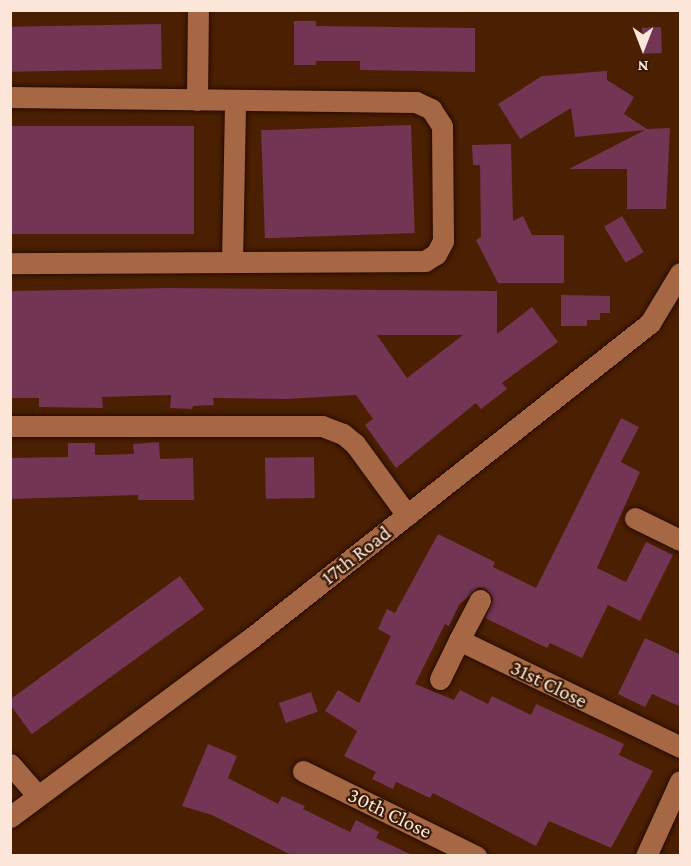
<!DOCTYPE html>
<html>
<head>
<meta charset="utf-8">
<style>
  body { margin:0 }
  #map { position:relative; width:691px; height:866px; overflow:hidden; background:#4a1f02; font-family:"Crimson Pro",serif }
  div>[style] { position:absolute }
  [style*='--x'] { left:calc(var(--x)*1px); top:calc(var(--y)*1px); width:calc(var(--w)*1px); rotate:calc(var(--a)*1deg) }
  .building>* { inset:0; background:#723554; transform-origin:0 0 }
  .roads { filter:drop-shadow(0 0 2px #280b00) drop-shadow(0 0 2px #280b00) }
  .minor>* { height:21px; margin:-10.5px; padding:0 10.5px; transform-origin:10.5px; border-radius:10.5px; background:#a66844 }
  span { translate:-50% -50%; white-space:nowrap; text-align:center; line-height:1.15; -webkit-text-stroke:4.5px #381a06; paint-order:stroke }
  .street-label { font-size:21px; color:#fce6da }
  .frame { position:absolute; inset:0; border:12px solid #fce6da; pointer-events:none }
  .north { position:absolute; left:613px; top:18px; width:60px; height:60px; -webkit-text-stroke:4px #381a06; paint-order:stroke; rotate:180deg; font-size:16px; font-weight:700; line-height:24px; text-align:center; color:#fce6da }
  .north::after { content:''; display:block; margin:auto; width:21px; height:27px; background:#fce6da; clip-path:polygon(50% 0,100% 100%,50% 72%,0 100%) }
</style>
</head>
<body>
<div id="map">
  <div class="building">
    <div style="clip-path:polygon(294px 21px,316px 21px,316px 26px,475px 28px,475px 72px,360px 70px,360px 61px,316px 61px,316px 65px,294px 65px)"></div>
    <div style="left:161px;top:24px;width:45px;height:151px;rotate:89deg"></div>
    <div style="left:661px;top:27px;width:26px;height:19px;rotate:88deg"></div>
    <div style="clip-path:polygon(607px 71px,607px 80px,634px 97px,624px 114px,647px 129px,670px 128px,666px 209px,627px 209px,627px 169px,569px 169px,645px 130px,575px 137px,571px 108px,520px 139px,498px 104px,542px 76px)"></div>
    <div style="left:411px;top:125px;width:108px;height:150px;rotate:88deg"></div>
    <div style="left:194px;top:126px;width:108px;height:183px;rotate:90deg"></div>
    <div style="clip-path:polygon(511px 144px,513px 221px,523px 216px,532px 235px,564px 235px,564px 283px,498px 283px,476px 240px,481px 237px,480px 165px,473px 165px,472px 145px)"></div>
    <div style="left:622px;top:216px;width:42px;height:21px;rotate:59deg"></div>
    <div style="clip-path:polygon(evenodd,168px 288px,497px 291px,497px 334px,532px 307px,558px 342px,502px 383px,507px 389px,481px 409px,476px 403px,396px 468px,365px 425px,373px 419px,356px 395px,286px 399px,213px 398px,214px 405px,193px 406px,192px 409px,170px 408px,171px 395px,102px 397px,103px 408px,39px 407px,39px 398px,11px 398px,11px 291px,168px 288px,377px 335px,463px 335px,407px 378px,377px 335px)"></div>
    <div style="clip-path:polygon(561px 295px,610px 296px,610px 313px,600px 313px,600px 320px,587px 320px,587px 326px,561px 326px)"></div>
    <div style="clip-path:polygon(621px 418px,639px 427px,621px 462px,640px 472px,597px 568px,626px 582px,646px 542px,673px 555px,640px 621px,608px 605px,582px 658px,550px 643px,547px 648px,485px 618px,493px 599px,486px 589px,479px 587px,459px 605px,449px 626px,445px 624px,415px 684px,454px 700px,460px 690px,488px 704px,492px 696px,531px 715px,536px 704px,624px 744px,619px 755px,653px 771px,611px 848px,549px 821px,536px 846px,433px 793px,430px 798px,396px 782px,393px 789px,372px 779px,376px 772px,344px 756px,357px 731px,325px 711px,338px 690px,359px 703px,391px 636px,378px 629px,387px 609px,395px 613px,438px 534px,495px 562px,493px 567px,536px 588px)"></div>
    <div style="clip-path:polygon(159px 442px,160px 459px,193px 458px,194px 500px,138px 500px,138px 495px,10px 499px,10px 458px,68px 457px,68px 443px,95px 443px,95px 455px,134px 454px,133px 444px)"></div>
    <div style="left:314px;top:457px;width:41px;height:49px;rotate:89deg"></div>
    <div style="left:180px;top:576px;width:41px;height:213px;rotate:54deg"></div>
    <div style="clip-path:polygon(645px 638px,681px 655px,681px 707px,652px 694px,645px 707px,618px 694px)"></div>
    <div style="left:311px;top:692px;width:21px;height:34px;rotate:71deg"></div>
    <div style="clip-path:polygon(208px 744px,237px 756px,228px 778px,278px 804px,282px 796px,305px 806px,303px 809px,350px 832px,356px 820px,379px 832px,376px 838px,412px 855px,291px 855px,212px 815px,182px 806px)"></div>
  </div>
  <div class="roads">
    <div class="minor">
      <div style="--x:10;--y:97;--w:406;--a:0.7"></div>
      <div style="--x:416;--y:102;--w:17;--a:25"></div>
      <div style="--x:431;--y:109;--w:20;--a:57"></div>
      <div style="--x:442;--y:126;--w:115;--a:89.5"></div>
      <div style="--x:443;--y:241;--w:15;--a:118"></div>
      <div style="--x:436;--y:254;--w:13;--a:148"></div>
      <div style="--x:425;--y:261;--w:415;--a:179.7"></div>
      <div style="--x:197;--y:100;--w:90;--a:-89.4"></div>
      <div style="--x:232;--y:262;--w:162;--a:-88.9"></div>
      <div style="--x:10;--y:426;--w:312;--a:0"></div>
      <div style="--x:322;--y:426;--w:22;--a:21"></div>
      <div style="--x:343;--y:434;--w:16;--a:40"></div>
      <div style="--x:355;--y:444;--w:88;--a:53.8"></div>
      <div style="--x:635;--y:518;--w:50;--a:26.1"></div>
      <div style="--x:480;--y:600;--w:45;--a:117.7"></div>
      <div style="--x:459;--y:640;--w:246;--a:25.8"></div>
      <div style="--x:440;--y:679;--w:43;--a:-64"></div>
      <div style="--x:10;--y:764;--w:41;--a:48.9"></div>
      <div style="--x:303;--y:771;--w:193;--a:26.2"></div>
      <div style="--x:10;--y:817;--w:299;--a:-36.6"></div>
      <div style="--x:250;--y:639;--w:510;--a:-38.31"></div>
      <div style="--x:650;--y:323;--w:58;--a:-59"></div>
      <div style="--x:646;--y:856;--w:82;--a:-65.6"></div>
    </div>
  </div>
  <div class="street-label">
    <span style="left:356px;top:555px;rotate:-38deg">17th Road</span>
    <span style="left:549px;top:684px;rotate:26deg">31st Close</span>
    <span style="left:390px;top:813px;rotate:26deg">30th Close</span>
  </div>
  <div class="frame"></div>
  <div class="north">N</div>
</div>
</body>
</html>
